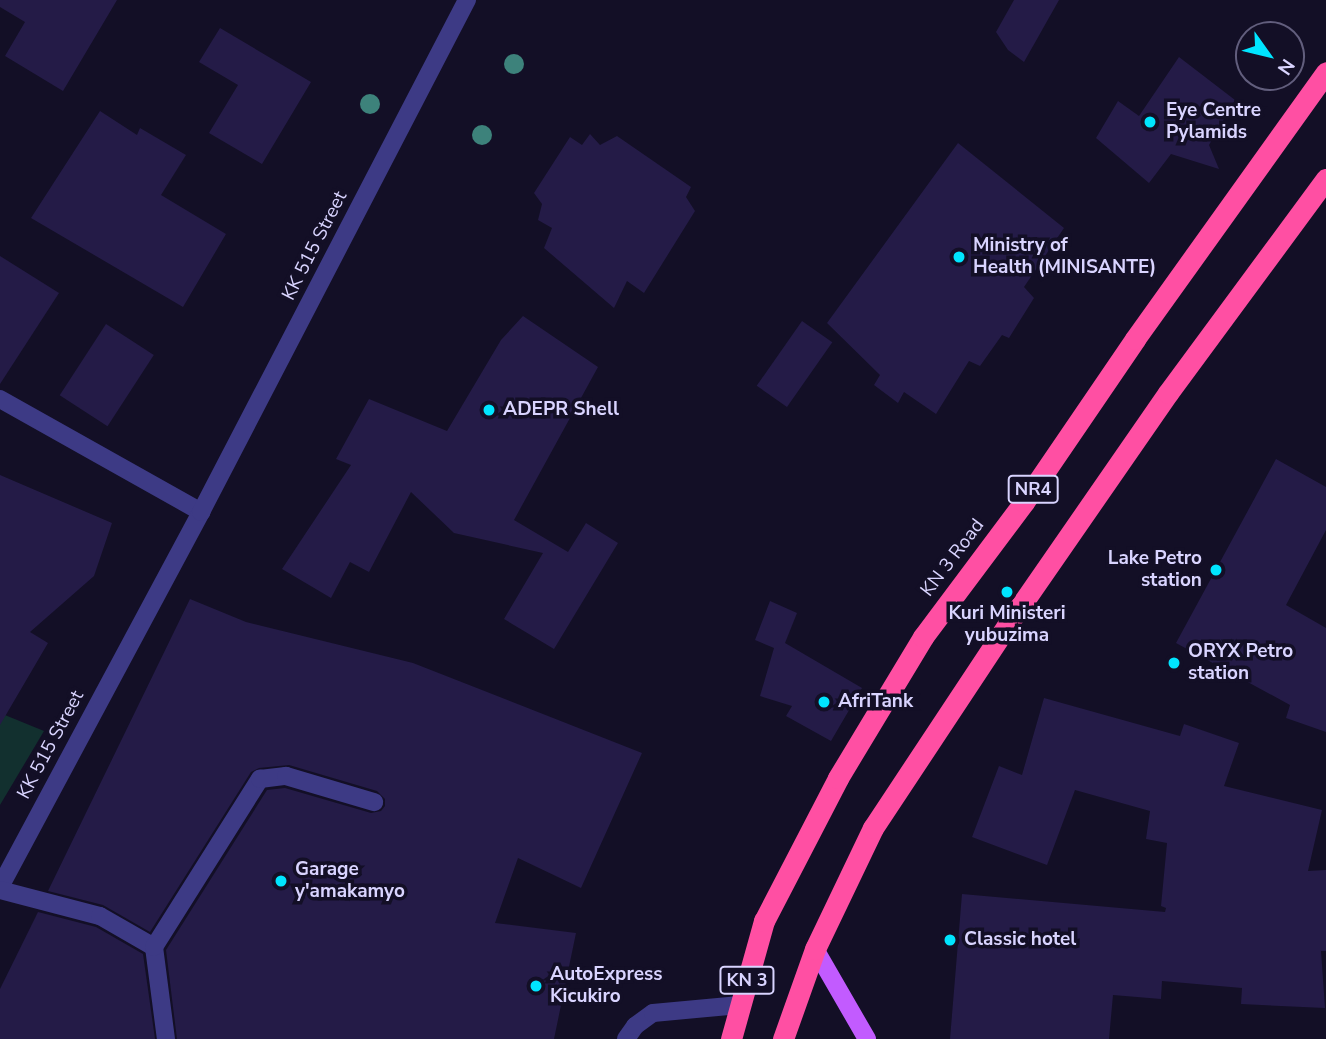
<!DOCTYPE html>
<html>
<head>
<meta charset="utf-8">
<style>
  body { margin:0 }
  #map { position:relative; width:1326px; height:1039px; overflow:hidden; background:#130f26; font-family:"Nunito Sans",sans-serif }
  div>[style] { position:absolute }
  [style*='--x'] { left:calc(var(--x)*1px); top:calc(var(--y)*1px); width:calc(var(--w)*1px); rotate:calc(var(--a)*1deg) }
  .green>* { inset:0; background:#12302f }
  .building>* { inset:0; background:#241b47; transform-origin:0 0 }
  .minor>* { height:18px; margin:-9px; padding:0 9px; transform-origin:9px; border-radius:9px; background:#3d3a85 }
  .major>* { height:18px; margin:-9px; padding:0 9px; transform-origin:9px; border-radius:9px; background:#c25bff }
  .highway>* { height:21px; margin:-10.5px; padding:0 10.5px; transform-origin:10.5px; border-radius:10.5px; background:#ff4fa3 }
  .trees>* { width:20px; height:20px; margin:-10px; border-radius:50%; background:#3d827b }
  .dots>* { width:19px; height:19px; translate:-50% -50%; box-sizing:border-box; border:4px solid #130f26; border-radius:50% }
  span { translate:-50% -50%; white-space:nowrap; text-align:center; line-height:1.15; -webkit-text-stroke:7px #130f26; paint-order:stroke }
  .shield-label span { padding:2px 5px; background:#130f26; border:2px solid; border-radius:5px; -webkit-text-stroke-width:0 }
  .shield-label { font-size:18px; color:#d9d4ff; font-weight:700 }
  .poi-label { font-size:19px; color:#d9d4ff; font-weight:700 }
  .left { translate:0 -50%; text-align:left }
  .right { translate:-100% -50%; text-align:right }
  .street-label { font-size:19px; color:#d9d4ff }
  .north { position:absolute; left:1235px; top:21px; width:70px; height:70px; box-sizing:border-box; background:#130f26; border:2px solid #625e7d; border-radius:50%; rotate:124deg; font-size:19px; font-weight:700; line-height:28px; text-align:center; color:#d9d4ff }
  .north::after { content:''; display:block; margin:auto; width:24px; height:32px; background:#00e5ff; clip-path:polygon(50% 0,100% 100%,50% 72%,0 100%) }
</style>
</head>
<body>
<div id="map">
  <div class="green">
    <div style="clip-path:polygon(0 713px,44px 731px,0 805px)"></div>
  </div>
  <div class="building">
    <div style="clip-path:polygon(0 0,117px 0,63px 91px,5px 56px,25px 22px,0 7px)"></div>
    <div style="clip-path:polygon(1014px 0,1059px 0,1024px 62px,1008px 50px,996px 32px)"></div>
    <div style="clip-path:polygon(220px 28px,311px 82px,262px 164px,209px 133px,238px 85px,199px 62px)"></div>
    <div style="clip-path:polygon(1179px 57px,1235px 100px,1209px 145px,1219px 169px,1171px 154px,1149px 183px,1096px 138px,1118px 101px,1139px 116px)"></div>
    <div style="clip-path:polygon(100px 111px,137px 135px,140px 128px,186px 155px,161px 195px,226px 234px,183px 307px,31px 218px)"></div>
    <div style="clip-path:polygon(590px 134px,600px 145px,617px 136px,691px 187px,686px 197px,695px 211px,644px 293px,627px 281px,614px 308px,544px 248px,552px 228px,538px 220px,542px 204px,534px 193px,570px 137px,582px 145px)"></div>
    <div style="clip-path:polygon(958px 143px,1064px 228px,1024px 287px,1034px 298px,1009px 338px,1002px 335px,980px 366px,969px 361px,936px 414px,904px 392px,898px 403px,874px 385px,880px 375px,827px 323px)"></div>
    <div style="clip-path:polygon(0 256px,59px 293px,0 384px)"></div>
    <div style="clip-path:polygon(523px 316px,598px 367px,514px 520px,568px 552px,586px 523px,618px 543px,554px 649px,504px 619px,543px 553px,454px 533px,411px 492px,369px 572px,350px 562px,331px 598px,282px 569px,351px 465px,336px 459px,369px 399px,447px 431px,501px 340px)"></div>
    <div style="left:802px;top:321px;width:37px;height:79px;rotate:35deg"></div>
    <div style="left:106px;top:324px;width:57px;height:85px;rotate:33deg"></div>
    <div style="clip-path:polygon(1276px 459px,1326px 487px,1326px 530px,1286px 605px,1326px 628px,1326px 732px,1286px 718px,1290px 705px,1176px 643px)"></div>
    <div style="clip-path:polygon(0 475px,112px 523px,94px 576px,30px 632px,48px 643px,0 725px)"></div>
    <div style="clip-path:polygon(190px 599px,246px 622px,413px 663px,642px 753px,581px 888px,518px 858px,495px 923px,576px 933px,554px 1039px,177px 1039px,166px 950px,267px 790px,285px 788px,371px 813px,381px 811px,385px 806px,385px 799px,377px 791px,289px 765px,259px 768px,251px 772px,150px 932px,103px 905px,48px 891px)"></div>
    <div style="clip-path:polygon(770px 601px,797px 613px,785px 643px,862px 688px,831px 741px,786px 716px,792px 706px,760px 696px,774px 648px,755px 640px)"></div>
    <div style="clip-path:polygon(1044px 698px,1180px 736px,1184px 724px,1239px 743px,1224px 786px,1322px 810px,1308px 871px,1326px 870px,1326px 951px,1321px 951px,1325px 1008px,1241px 1004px,1242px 988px,1162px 981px,1161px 999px,1113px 995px,1109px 1039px,950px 1039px,962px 894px,1165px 912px,1166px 908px,1161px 906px,1167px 843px,1146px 839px,1150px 811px,1075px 790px,1047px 865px,972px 837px,999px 766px,1022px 775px)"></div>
    <div style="clip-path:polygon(38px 912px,96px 927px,143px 954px,155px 1039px,0 1039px,0 989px)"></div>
  </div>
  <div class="minor">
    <div style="--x:0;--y:399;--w:231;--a:29.3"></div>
    <div style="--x:0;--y:887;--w:425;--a:-61.8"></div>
    <div style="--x:201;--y:512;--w:577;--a:-62.55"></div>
    <div style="--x:0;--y:890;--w:103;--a:14.6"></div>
    <div style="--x:100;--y:916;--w:62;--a:29.9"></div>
    <div style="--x:154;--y:947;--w:93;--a:82.6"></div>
    <div style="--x:154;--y:947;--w:199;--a:-57.8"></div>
    <div style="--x:260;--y:779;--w:26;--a:-7"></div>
    <div style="--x:286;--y:776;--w:92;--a:16.5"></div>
    <div style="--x:626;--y:1039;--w:16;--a:-55"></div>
    <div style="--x:635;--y:1026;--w:22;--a:-36"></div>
    <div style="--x:653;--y:1013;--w:87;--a:-5.3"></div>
  </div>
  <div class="major">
    <div style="--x:815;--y:949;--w:104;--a:60"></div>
  </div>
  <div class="highway">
    <div style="--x:731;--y:1039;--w:123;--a:-74.4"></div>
    <div style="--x:764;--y:921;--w:161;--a:-62.6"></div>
    <div style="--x:838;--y:778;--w:165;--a:-58.9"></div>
    <div style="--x:923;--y:637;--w:169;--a:-53.2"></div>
    <div style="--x:1024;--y:502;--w:197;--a:-55.7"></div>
    <div style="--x:1135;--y:339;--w:328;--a:-54.4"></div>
    <div style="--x:783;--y:1039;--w:96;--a:-70.4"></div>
    <div style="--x:815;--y:949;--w:134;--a:-64.4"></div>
    <div style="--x:873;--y:828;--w:245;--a:-56.5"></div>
    <div style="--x:1008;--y:624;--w:281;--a:-55.3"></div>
    <div style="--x:1168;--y:393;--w:266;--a:-53.6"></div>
  </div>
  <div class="trees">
    <div style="left:514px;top:64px"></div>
    <div style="left:370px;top:104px"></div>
    <div style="left:482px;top:135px"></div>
  </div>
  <div class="dots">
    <div style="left:1150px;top:122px;background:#00e5ff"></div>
    <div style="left:959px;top:257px;background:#00e5ff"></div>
    <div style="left:489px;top:410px;background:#00e5ff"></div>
    <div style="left:1216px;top:570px;background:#00e5ff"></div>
    <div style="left:1007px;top:592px;background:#00e5ff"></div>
    <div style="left:1174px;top:663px;background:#00e5ff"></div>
    <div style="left:824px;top:702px;background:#00e5ff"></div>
    <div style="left:281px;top:881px;background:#00e5ff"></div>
    <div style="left:950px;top:940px;background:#00e5ff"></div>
    <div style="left:536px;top:986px;background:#00e5ff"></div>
  </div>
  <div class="shield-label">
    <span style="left:1033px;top:489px">NR4</span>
    <span style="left:747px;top:980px">KN 3</span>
  </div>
  <div class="poi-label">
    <span class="left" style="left:1166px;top:122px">Eye Centre<br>Pylamids</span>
    <span class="left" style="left:973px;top:257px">Ministry of<br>Health (MINISANTE)</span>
    <span class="left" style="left:503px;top:410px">ADEPR Shell</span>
    <span class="right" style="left:1202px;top:570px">Lake Petro<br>station</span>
    <span style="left:1007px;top:625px">Kuri Ministeri<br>yubuzima</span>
    <span class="left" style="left:1188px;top:663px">ORYX Petro<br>station</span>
    <span class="left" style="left:838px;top:702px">AfriTank</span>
    <span class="left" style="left:295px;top:881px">Garage<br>y'amakamyo</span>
    <span class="left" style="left:964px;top:940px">Classic hotel</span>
    <span class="left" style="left:550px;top:986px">AutoExpress<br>Kicukiro</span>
  </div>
  <div class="street-label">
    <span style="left:315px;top:246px;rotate:-63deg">KK 515 Street</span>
    <span style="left:953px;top:558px;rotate:-53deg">KN 3 Road</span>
    <span style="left:51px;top:745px;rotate:-62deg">KK 515 Street</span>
  </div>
  <div class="north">N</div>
</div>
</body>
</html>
